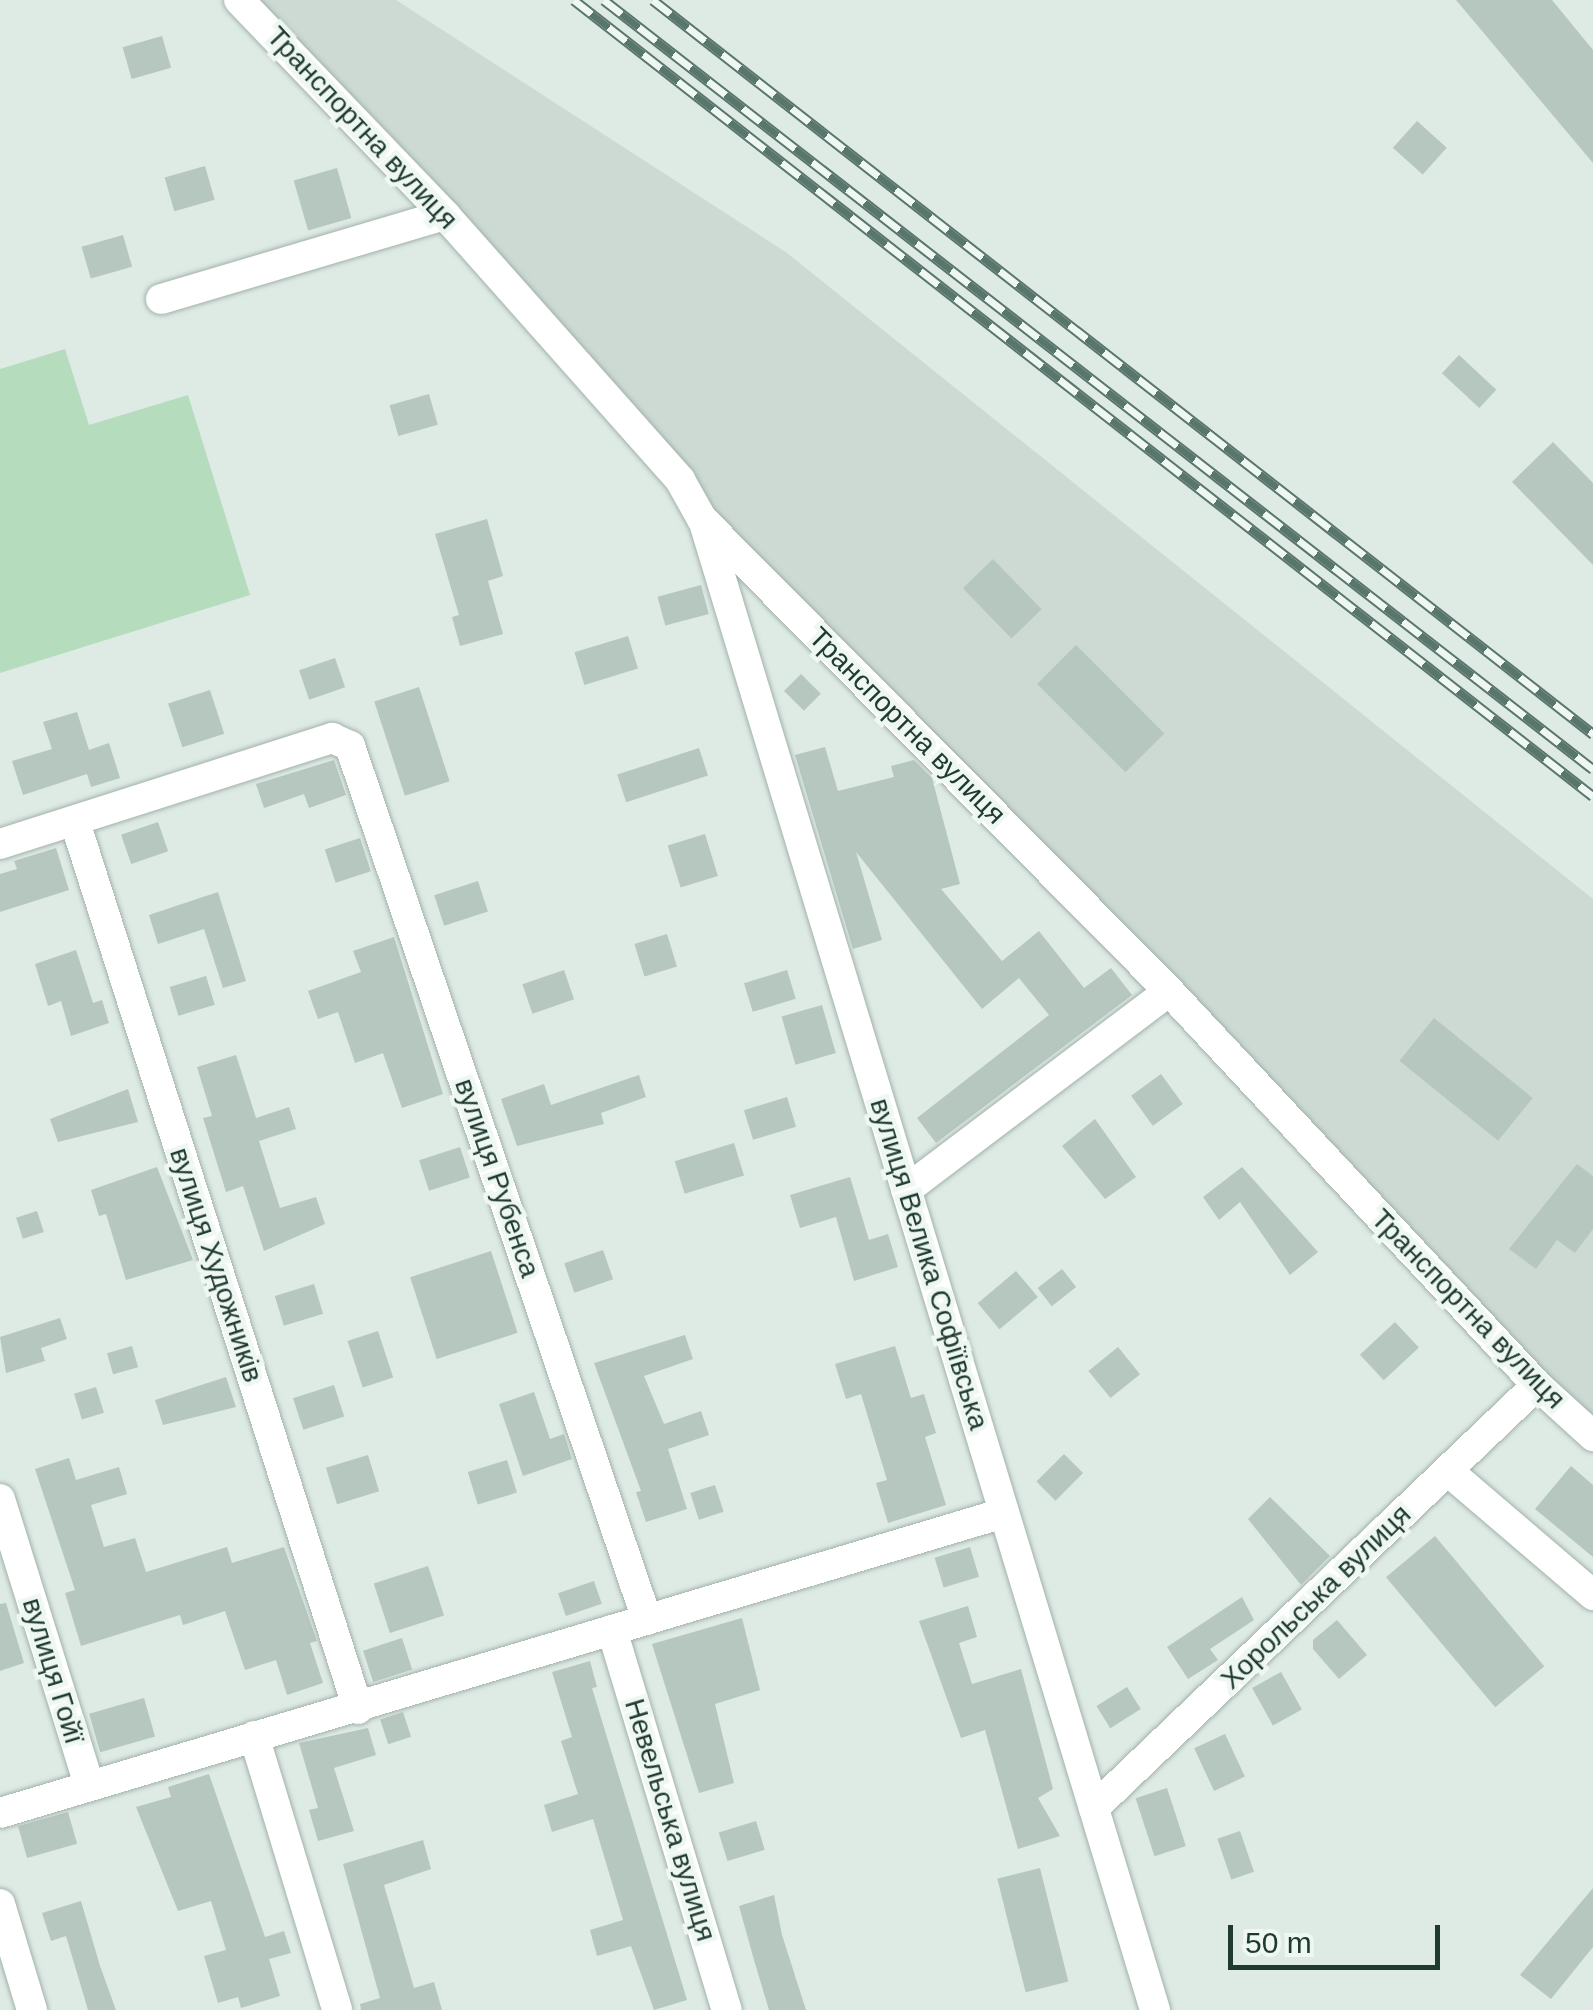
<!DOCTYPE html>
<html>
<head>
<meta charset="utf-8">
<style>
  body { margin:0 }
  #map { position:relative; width:1593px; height:2010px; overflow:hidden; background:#deeae4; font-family:Arial,sans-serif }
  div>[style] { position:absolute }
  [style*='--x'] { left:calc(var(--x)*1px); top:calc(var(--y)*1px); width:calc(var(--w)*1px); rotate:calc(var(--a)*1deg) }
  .built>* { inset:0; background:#ccdad3 }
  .green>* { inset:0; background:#b6dcbe }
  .building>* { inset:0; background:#b6c7bf; transform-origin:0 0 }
  .roads { filter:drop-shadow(0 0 2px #a1b2ab) drop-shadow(0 0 2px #a1b2ab) }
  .minor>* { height:30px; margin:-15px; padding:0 15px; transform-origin:15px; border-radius:15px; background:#fff }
  .rail>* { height:11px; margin-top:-5.5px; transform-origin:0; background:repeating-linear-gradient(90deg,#eef7f2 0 22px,#59766c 0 44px); box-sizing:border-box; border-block:2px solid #59766c }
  span { translate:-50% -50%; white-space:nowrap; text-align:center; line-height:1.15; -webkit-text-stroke:9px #eef7f2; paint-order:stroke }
  .street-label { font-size:28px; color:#1f3a31 }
  .scale { position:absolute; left:1228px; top:1925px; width:212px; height:45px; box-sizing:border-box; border:5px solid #1f3a31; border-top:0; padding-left:12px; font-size:30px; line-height:35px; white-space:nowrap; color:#1f3a31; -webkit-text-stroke:8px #eef7f2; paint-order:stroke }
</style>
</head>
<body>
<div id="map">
  <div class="built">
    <div style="clip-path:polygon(239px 0,396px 0,787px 253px,1593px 899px,1593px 1436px,702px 519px)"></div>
  </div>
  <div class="green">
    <div style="clip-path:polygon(65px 349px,89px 425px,188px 395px,250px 595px,0 673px,0 369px)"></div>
  </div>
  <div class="building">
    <div style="clip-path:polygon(1456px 0,1552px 0,1593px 50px,1593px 163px)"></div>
    <div style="left:162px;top:36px;width:33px;height:41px;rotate:74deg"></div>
    <div style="left:1417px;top:121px;width:40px;height:36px;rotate:42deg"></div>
    <div style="left:205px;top:166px;width:35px;height:42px;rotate:74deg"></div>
    <div style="left:337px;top:168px;width:52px;height:45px;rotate:74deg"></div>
    <div style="left:123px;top:235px;width:33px;height:43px;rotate:74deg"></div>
    <div style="left:1459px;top:355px;width:51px;height:25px;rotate:43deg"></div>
    <div style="left:429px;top:394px;width:32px;height:41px;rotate:74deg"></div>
    <div style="clip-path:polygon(1553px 442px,1593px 483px,1593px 565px,1512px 482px)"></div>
    <div style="clip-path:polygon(487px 519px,503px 576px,488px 581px,503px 634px,460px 646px,452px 617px,459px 615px,435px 534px)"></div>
    <div style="left:993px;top:559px;width:70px;height:42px;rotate:46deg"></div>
    <div style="left:701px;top:585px;width:30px;height:45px;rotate:75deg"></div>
    <div style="left:628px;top:636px;width:34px;height:56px;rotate:73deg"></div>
    <div style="left:1076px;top:645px;width:125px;height:55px;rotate:45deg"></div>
    <div style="left:335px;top:658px;width:31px;height:38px;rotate:71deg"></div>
    <div style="left:801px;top:674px;width:28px;height:24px;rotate:45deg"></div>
    <div style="left:419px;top:687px;width:99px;height:47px;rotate:72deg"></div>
    <div style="left:210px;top:690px;width:46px;height:44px;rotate:72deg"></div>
    <div style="clip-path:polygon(77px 712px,89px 750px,109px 743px,120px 778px,91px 787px,87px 774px,23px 795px,12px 761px,52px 749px,43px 722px)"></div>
    <div style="clip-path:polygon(825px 747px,838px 791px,894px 777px,891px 766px,914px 760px,932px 778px,960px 884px,941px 889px,1002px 961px,1039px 931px,1084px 988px,1111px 968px,1132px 995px,936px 1143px,917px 1118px,1049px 1015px,1019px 978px,982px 1009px,856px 852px,882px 940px,853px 949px,795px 755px)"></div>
    <div style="left:699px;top:748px;width:29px;height:86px;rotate:72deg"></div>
    <div style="clip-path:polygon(334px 760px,346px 795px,309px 808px,304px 794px,264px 808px,256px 784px)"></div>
    <div style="left:158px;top:822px;width:31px;height:39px;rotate:71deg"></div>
    <div style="left:705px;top:834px;width:44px;height:39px;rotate:73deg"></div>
    <div style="left:360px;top:838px;width:35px;height:37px;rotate:72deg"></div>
    <div style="clip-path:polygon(56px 848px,69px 890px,0 912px,0 874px,17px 869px,14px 861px)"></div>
    <div style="left:478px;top:881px;width:32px;height:46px;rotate:72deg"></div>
    <div style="clip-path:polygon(218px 892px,246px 981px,223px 988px,204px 929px,158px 944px,149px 915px)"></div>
    <div style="left:667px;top:934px;width:34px;height:34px;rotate:73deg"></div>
    <div style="clip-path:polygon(394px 937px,443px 1094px,402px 1108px,383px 1053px,355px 1063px,338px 1012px,318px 1019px,308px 991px,361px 972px,353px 951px)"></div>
    <div style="clip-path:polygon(76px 950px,93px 1003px,102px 1000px,109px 1023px,71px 1036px,61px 1001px,48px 1006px,35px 964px)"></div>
    <div style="left:564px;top:970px;width:31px;height:44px;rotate:71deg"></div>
    <div style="left:787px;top:970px;width:30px;height:45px;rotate:73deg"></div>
    <div style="left:206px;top:976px;width:30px;height:38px;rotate:73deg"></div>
    <div style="left:822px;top:1005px;width:50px;height:42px;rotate:74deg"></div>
    <div style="left:1434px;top:1018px;width:127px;height:55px;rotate:39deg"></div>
    <div style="clip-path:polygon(236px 1055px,256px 1118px,289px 1107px,296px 1129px,259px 1141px,280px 1208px,316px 1197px,325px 1224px,264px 1251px,243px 1186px,226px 1192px,203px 1118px,212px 1116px,197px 1067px)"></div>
    <div style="left:1161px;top:1074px;width:37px;height:37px;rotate:54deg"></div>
    <div style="clip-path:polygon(639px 1075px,646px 1097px,601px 1113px,604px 1124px,517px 1146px,501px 1099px,544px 1084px,551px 1105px)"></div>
    <div style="clip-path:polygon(128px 1089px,138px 1122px,58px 1142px,50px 1119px)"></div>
    <div style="left:787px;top:1097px;width:31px;height:45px;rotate:73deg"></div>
    <div style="clip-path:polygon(1095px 1119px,1136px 1177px,1105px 1199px,1062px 1146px)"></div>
    <div style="left:734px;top:1143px;width:34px;height:62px;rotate:73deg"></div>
    <div style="left:460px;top:1147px;width:32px;height:43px;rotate:72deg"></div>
    <div style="clip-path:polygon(1577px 1164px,1593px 1176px,1593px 1229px,1575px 1253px,1557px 1240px,1536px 1269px,1509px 1249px)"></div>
    <div style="clip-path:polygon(157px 1167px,193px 1260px,126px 1280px,106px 1214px,99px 1216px,91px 1190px)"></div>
    <div style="clip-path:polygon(1242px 1167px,1318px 1252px,1290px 1275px,1240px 1202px,1219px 1220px,1203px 1197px)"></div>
    <div style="clip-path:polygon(850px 1177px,869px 1240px,888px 1234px,898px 1267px,854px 1281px,836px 1217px,800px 1228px,790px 1195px)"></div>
    <div style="left:37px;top:1211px;width:22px;height:22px;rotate:72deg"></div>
    <div style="left:603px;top:1250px;width:31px;height:41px;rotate:71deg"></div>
    <div style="left:491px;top:1251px;width:86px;height:85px;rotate:72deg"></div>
    <div style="left:1062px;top:1269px;width:23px;height:31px;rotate:52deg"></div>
    <div style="left:1016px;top:1271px;width:34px;height:50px;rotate:50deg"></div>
    <div style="left:314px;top:1284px;width:31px;height:41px;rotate:73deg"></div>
    <div style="clip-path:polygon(60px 1318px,67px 1339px,41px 1348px,45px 1361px,6px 1373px,0 1337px)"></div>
    <div style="left:1395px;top:1322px;width:35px;height:48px;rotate:47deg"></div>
    <div style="left:378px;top:1331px;width:49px;height:32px;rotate:72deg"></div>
    <div style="clip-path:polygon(685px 1335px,693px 1359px,644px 1376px,664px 1424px,701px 1411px,709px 1435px,668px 1449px,687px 1509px,646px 1522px,636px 1492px,641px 1491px,594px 1363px)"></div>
    <div style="left:132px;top:1346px;width:22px;height:26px;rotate:74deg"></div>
    <div style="clip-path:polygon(895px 1346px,911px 1398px,924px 1394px,936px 1433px,925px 1437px,946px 1505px,888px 1523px,876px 1483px,887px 1480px,861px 1394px,846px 1399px,835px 1364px)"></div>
    <div style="left:1118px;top:1347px;width:35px;height:38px;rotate:51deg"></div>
    <div style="clip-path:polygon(226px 1377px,236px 1407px,163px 1425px,155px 1400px)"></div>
    <div style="left:334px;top:1385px;width:33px;height:43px;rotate:72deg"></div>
    <div style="left:96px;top:1387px;width:27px;height:23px;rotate:73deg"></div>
    <div style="clip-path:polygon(534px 1392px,550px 1439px,564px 1434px,572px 1459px,523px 1476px,499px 1404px)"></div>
    <div style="left:1064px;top:1454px;width:27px;height:39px;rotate:45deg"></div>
    <div style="left:368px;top:1455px;width:38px;height:44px;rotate:73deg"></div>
    <div style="clip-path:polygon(69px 1458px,76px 1480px,119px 1467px,127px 1494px,91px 1505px,104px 1547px,135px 1538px,146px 1572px,227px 1547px,232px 1563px,284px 1547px,317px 1641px,310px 1643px,323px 1683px,287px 1695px,276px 1660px,245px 1670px,225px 1611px,183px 1625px,180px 1615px,81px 1646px,65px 1593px,75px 1590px,35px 1469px)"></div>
    <div style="left:507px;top:1460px;width:34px;height:41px;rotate:73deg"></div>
    <div style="clip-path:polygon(1571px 1466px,1593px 1485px,1593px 1557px,1535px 1509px)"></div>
    <div style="left:715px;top:1485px;width:28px;height:26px;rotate:72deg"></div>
    <div style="clip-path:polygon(1270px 1497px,1330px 1556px,1301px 1585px,1248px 1519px)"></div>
    <div style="left:1435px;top:1536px;width:170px;height:64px;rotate:50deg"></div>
    <div style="left:970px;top:1547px;width:31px;height:37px;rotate:73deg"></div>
    <div style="left:428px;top:1566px;width:52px;height:57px;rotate:72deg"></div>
    <div style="left:594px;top:1581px;width:24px;height:38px;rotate:71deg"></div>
    <div style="clip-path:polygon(1242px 1597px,1254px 1620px,1210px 1649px,1218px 1660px,1188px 1679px,1167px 1647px)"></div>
    <div style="clip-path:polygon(6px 1603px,24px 1663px,0 1671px,0 1604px)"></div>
    <div style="clip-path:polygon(968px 1606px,977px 1637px,959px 1643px,972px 1684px,1021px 1669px,1053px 1789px,1038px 1798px,1060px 1836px,1018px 1849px,985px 1730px,961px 1738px,919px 1621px)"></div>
    <div style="clip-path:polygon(742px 1618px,760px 1690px,715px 1704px,734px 1783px,699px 1793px,652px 1644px)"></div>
    <div style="clip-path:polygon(1337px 1620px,1367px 1655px,1339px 1679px,1313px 1649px,1313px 1640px)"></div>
    <div style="left:402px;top:1638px;width:33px;height:41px;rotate:72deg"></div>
    <div style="clip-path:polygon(590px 1661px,597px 1687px,592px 1688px,687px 2000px,654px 2010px,631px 1946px,597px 1956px,590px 1930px,623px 1920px,593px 1819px,552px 1832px,544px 1805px,578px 1794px,561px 1741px,572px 1737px,552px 1672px)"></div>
    <div style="left:1281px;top:1672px;width:43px;height:33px;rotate:61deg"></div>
    <div style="left:1127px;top:1687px;width:26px;height:36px;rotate:58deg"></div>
    <div style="left:144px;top:1698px;width:40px;height:57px;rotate:74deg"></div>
    <div style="left:403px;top:1712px;width:26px;height:24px;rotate:72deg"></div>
    <div style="clip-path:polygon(368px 1728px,376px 1755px,334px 1768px,354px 1831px,318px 1841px,309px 1810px,318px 1808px,299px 1743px)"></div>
    <div style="left:1225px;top:1734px;width:47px;height:34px;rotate:65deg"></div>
    <div style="clip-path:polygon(209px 1774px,265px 1937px,284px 1931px,291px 1953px,269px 1959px,280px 1996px,241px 2008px,238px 1997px,218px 2003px,204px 1956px,226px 1950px,211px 1901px,178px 1911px,136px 1807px,171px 1797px,168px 1787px)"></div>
    <div style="left:1167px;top:1788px;width:61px;height:33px;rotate:72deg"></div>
    <div style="left:68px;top:1812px;width:33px;height:52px;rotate:74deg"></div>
    <div style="left:756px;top:1821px;width:30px;height:39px;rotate:73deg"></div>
    <div style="left:1240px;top:1831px;width:43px;height:24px;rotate:71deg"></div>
    <div style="clip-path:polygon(423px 1840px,431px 1869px,384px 1885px,414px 1988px,434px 1982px,442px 2010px,361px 2010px,360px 2004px,380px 1998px,343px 1864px)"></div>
    <div style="left:1040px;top:1868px;width:117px;height:44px;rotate:76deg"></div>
    <div style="clip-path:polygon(1593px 1888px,1593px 1947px,1551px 1999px,1520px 1975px)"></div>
    <div style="clip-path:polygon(774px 1895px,782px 1935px,806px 2010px,769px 2010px,754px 1960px,739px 1906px)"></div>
    <div style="clip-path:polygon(81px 1901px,100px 1966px,116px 2010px,88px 2010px,66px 1936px,51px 1941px,42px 1913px)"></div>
  </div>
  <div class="roads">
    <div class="minor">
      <div style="--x:239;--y:0;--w:298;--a:46.2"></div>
      <div style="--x:445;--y:215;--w:354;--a:48.4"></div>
      <div style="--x:680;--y:480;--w:45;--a:60.6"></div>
      <div style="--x:702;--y:519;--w:664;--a:45.31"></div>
      <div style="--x:1169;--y:991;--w:539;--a:46.95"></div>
      <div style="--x:1537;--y:1385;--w:76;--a:42.3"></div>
      <div style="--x:161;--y:299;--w:296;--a:-16.5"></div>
      <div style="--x:705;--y:526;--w:1551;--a:73.13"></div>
      <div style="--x:75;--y:822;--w:931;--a:72.3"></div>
      <div style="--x:0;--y:844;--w:349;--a:-17.7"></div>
      <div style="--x:332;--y:738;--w:20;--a:24"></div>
      <div style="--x:350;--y:746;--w:923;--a:71.23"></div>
      <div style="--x:906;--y:1190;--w:330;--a:-37.1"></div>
      <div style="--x:1448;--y:1471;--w:191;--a:40.5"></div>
      <div style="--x:0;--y:1499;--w:300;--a:72.7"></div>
      <div style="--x:612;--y:1630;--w:397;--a:73.2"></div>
      <div style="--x:254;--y:1736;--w:286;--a:73.1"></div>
      <div style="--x:1094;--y:1808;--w:613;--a:-43.68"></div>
      <div style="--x:0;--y:1813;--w:1048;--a:-16.64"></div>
      <div style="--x:0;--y:1904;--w:111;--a:73.2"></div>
    </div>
  </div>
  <div class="rail">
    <div style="--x:574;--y:0;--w:1293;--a:38"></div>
    <div style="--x:604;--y:0;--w:1253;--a:37.87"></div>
    <div style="--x:653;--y:0;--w:1193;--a:37.98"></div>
  </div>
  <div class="street-label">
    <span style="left:362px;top:128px;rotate:47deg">Транспортна вулиця</span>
    <span style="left:907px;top:726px;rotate:45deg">Транспортна вулиця</span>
    <span style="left:497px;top:1178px;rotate:71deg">вулиця Рубенса</span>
    <span style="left:929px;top:1264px;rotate:73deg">вулиця Велика Софіївська</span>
    <span style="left:216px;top:1265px;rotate:72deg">вулиця Художників</span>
    <span style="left:1468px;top:1309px;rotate:46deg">Транспортна вулиця</span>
    <span style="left:1316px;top:1597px;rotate:-44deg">Хорольська вулиця</span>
    <span style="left:53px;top:1671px;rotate:73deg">вулиця Гойї</span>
    <span style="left:670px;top:1820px;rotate:73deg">Невельська вулиця</span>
  </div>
  <div class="scale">50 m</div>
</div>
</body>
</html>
